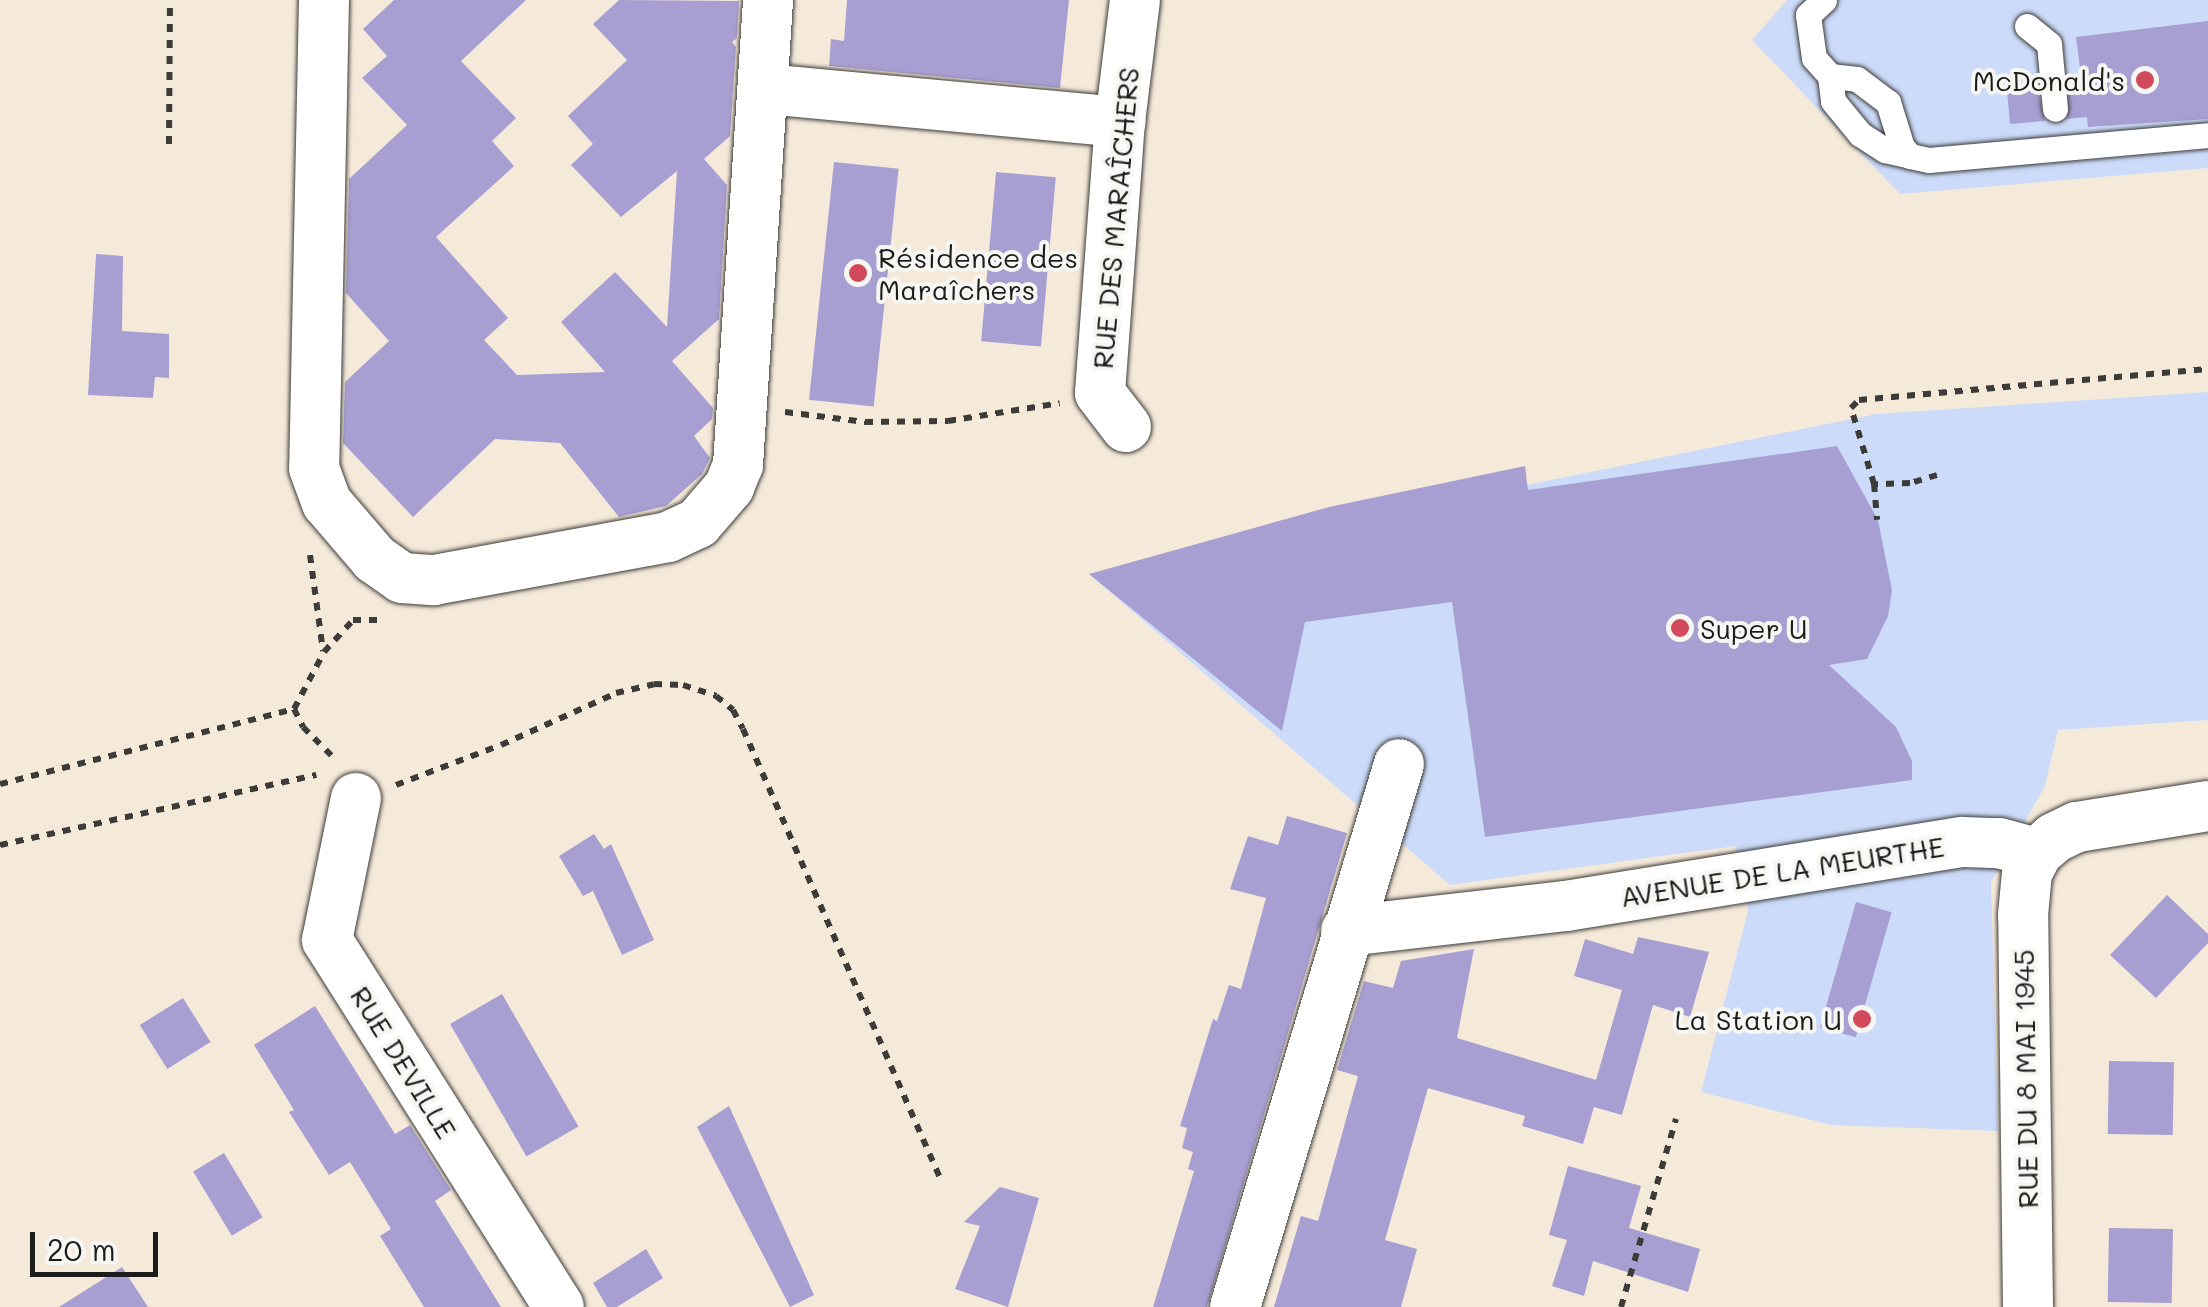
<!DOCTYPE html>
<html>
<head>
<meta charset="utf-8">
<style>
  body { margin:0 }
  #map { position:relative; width:2208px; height:1307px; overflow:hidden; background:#f5eada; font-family:Mali,sans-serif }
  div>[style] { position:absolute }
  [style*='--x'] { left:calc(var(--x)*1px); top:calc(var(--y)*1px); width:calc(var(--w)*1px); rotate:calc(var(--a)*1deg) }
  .built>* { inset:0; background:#cbdbf9 }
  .building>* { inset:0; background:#a79fd1; transform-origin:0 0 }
  .path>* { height:6px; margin-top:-3px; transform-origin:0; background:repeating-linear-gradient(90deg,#3d3b38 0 8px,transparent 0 16px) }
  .roads { filter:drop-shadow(0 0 2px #3d3b38) drop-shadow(0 0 2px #3d3b38) }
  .lane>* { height:25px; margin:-12.5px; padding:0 12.5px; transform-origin:12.5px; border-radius:12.5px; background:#fff }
  .street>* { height:50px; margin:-25px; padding:0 25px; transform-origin:25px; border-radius:25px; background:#fff }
  .dots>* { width:28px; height:28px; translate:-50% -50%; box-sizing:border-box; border:5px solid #f6f6f2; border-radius:50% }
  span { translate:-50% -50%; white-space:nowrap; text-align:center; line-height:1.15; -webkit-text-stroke:8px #f6f6f2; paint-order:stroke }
  .poi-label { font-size:28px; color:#1c1c1c }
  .right { translate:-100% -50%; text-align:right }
  .left { translate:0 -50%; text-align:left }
  .street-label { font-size:28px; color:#1c1c1c }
  .scale { position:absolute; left:30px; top:1232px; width:128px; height:45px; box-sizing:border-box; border:5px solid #1c1c1c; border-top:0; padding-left:12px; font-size:30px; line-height:35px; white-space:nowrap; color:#1c1c1c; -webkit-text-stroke:8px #f6f6f2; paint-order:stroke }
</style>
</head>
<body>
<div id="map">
  <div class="built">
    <div style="clip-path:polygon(1787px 0,2208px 0,2208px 168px,1900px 194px,1752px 40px)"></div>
    <div style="clip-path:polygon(2208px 392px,2208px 720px,2058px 730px,2045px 786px,1991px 882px,1998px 1131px,1831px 1125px,1701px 1092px,1748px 911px,1735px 846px,1450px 885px,1089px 574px,1876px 414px)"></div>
  </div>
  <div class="building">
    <div style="clip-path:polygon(394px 0,526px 0,461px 61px,516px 118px,492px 141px,514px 166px,436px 237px,508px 318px,484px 340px,517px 375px,605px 372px,561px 322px,615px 272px,667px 327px,677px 171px,621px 217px,571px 165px,593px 144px,568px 116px,627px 60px,593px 24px,619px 0,739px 1px,737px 38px,732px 42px,736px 47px,730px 136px,704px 159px,727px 185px,719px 319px,672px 361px,713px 408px,712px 419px,694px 436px,710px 458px,702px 474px,666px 506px,619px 517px,560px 443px,495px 439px,413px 517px,343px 443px,345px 382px,389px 341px,346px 293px,349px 179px,407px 125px,362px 78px,387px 56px,363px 29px)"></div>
    <div style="clip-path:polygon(847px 0,1069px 0,1060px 88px,829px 66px,831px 39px,844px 41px)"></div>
    <div style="clip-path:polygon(2208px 21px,2208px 119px,2088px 127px,2087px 117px,2067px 119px,2069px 84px,2082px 83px,2076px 37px)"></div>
    <div style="clip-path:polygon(2037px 87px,2045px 121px,2010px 124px,2007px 90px)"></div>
    <div style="left:834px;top:162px;width:65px;height:239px;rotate:6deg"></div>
    <div style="left:996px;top:172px;width:60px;height:170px;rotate:5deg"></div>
    <div style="clip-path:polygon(96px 254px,123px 256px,122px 331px,169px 334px,169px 378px,155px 377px,153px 398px,88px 395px)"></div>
    <div style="clip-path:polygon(1837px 446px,1878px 520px,1892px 591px,1888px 616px,1867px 659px,1829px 665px,1896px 727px,1912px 761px,1912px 780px,1485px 837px,1452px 602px,1305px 622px,1282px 731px,1089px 574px,1329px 507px,1525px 466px,1528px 490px)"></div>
    <div style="clip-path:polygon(1287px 816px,1347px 833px,1207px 1307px,1153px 1307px,1194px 1171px,1188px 1169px,1193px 1152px,1182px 1148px,1187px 1128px,1180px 1126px,1213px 1019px,1217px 1021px,1229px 985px,1241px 989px,1266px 898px,1230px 889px,1248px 836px,1278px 845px)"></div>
    <div style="clip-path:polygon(594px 834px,604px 849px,611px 844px,654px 940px,622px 955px,593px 891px,583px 896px,559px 856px)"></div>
    <div style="clip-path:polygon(2167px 895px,2208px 934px,2208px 943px,2156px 998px,2110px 955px)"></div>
    <div style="left:1856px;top:902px;width:37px;height:130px;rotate:16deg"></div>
    <div style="clip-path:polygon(1638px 937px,1709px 952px,1690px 1017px,1653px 1005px,1622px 1115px,1594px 1107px,1583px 1144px,1522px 1126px,1525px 1116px,1428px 1088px,1385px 1240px,1417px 1249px,1401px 1307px,1274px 1307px,1301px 1216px,1318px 1221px,1358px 1076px,1337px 1070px,1364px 981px,1393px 988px,1401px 961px,1474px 949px,1457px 1038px,1596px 1080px,1622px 990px,1574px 976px,1585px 939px,1633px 954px)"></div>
    <div style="left:502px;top:994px;width:153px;height:60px;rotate:60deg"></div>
    <div style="left:183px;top:998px;width:52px;height:51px;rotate:58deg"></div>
    <div style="clip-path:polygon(315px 1006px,395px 1134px,410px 1125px,451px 1190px,435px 1201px,501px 1307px,424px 1307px,380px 1236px,391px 1229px,350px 1162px,329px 1175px,289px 1112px,294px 1110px,254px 1045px)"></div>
    <div style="left:2109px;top:1061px;width:65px;height:73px;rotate:1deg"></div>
    <div style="clip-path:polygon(729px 1106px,814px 1295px,790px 1307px,697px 1127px)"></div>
    <div style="left:224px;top:1153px;width:75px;height:36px;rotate:59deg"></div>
    <div style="clip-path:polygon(1568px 1166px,1641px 1186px,1629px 1228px,1700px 1249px,1688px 1292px,1593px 1261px,1584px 1296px,1552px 1286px,1567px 1240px,1549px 1235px)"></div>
    <div style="clip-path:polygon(1000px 1187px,1039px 1198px,1008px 1307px,955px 1289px,980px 1226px,964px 1222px)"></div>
    <div style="left:2109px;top:1228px;width:64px;height:74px;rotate:1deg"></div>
    <div style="clip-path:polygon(646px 1249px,663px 1278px,617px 1307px,607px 1307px,593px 1283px)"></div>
    <div style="clip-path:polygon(122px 1267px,148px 1307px,59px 1307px,108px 1276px)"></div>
  </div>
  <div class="path">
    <div style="--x:169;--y:144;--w:144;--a:-89.6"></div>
    <div style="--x:785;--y:412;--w:81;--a:7.1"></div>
    <div style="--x:865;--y:422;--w:83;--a:-0.7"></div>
    <div style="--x:948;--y:421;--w:113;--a:-9.1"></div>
    <div style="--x:1937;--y:475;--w:28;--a:163"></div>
    <div style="--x:1910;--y:483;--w:36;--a:178"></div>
    <div style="--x:1874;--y:484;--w:79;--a:-106.8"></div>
    <div style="--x:1851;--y:408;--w:11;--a:-45"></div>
    <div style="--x:1859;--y:400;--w:350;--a:-5.1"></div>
    <div style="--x:1874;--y:484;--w:36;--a:85"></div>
    <div style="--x:310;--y:555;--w:97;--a:82.3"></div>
    <div style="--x:294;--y:709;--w:64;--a:-62.2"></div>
    <div style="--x:324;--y:652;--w:43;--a:-47.8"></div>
    <div style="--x:353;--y:620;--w:27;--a:0"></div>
    <div style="--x:0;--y:784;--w:303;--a:-14.3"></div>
    <div style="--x:294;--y:709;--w:20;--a:63"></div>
    <div style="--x:303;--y:727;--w:44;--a:45"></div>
    <div style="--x:396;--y:785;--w:112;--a:-20.9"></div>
    <div style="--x:501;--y:745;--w:126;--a:-24.3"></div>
    <div style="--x:616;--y:693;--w:39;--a:-13"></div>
    <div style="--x:654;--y:684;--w:29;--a:2"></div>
    <div style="--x:683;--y:685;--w:35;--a:18"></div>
    <div style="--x:716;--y:696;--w:22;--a:39"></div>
    <div style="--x:733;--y:710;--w:21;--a:62"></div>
    <div style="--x:743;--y:729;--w:493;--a:66.3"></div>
    <div style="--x:0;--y:845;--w:324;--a:-12.5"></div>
    <div style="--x:1621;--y:1307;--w:196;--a:-73.7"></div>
  </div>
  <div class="roads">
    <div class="lane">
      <div style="--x:1824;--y:0;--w:22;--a:137"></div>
      <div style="--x:1808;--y:15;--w:43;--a:82.1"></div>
      <div style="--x:1814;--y:58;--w:24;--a:48"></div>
      <div style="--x:1830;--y:76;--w:27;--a:6"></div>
      <div style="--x:1857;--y:79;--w:39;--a:37"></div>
      <div style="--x:1888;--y:102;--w:47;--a:72.7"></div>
      <div style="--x:1902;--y:147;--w:12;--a:48"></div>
      <div style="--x:1910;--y:156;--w:19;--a:12"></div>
      <div style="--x:1929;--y:160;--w:280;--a:-5.1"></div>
      <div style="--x:2027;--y:26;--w:28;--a:39"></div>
      <div style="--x:2049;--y:44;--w:65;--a:84.7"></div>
      <div style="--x:1830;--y:76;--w:25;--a:83"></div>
      <div style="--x:1833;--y:101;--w:43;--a:50.7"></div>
      <div style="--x:1860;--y:134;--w:30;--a:33"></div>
      <div style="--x:1885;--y:150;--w:26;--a:13"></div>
    </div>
    <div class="street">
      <div style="--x:324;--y:0;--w:468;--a:91.2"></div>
      <div style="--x:314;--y:468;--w:37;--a:70"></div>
      <div style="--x:327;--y:503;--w:74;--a:49.4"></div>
      <div style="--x:375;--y:559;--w:33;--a:35"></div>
      <div style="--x:402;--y:578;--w:32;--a:4"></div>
      <div style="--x:434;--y:580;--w:238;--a:-10.4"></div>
      <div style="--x:668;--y:537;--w:33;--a:-25"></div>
      <div style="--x:698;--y:523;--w:48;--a:-49.3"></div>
      <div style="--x:729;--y:487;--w:24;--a:-68"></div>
      <div style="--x:738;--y:465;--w:466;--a:-86.3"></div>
      <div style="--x:765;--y:89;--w:357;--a:5.3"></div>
      <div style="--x:1126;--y:427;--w:43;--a:-127.4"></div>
      <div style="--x:1100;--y:393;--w:272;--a:-85.8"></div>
      <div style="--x:1120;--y:122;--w:123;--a:-83"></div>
      <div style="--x:356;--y:798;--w:145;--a:101.5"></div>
      <div style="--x:327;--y:940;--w:434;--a:57.7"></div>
      <div style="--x:1346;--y:931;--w:221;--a:-6.5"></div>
      <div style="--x:1566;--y:906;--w:402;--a:-9.2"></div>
      <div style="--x:1963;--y:842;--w:36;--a:2"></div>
      <div style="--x:1999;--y:843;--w:39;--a:15"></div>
      <div style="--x:1235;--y:1307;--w:567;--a:-73.19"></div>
      <div style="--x:2028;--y:1307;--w:392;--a:-90.7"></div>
      <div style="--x:2023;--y:915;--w:42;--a:-84.6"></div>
      <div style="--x:2027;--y:873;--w:22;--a:-63"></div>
      <div style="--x:2037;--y:853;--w:23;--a:-41"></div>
      <div style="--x:2054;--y:838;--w:25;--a:-26"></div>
      <div style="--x:2077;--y:827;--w:133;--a:-9.1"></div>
    </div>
  </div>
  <div class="dots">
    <div style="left:2145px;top:80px;background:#d1495b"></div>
    <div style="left:858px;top:273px;background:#d1495b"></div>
    <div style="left:1680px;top:628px;background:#d1495b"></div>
    <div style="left:1862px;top:1019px;background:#d1495b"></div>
  </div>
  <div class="poi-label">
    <span class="right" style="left:2125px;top:80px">McDonald's</span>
    <span class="left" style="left:878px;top:273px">Résidence des<br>Maraîchers</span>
    <span class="left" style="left:1700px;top:628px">Super U</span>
    <span class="right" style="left:1842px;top:1019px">La Station U</span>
  </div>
  <div class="street-label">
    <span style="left:1115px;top:218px;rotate:-85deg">RUE DES MARAÎCHERS</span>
    <span style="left:1782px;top:871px;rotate:-9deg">AVENUE DE LA MEURTHE</span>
    <span style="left:404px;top:1062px;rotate:58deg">RUE DEVILLE</span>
    <span style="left:2025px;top:1079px;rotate:-91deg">RUE DU 8 MAI 1945</span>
  </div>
  <div class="scale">20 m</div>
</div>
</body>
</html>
